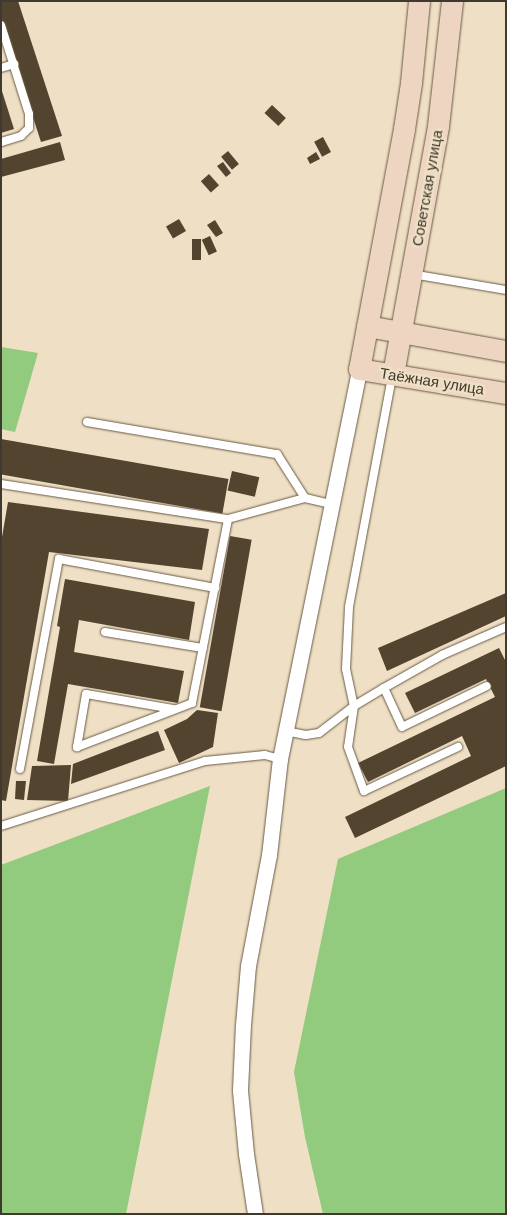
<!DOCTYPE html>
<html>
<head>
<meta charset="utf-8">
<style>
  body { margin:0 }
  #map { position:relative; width:507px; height:1215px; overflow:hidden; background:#efdfc5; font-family:Helvetica,sans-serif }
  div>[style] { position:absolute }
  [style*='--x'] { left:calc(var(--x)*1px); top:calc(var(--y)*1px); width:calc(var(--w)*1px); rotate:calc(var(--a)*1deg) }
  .green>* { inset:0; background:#92ca7e }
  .building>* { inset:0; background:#52442f; transform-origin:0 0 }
  .roads { filter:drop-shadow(0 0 1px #685a44) drop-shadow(0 0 1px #685a44) }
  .lane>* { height:8px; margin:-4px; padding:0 4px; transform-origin:4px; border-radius:4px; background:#fff }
  .street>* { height:15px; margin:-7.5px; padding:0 7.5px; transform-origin:7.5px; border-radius:7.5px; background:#fff }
  .secondary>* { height:21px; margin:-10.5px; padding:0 10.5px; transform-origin:10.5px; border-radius:10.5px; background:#edd5c2 }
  span { translate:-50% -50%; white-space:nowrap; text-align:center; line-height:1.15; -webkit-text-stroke:5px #efdfc5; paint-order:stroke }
  .street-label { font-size:15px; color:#3f392f }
  .frame { position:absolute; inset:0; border:2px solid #3f392f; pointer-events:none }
</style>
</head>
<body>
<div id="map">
  <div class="green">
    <div style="clip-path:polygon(1px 347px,38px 353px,15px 432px,1px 429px)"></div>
    <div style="clip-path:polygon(210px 786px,126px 1214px,1px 1214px,1px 865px)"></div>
    <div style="clip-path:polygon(506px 788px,506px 1214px,323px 1214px,305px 1137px,294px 1072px,338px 859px)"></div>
  </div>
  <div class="building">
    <div style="clip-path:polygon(1px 1px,18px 1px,62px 136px,41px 142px,1px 19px)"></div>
    <div style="clip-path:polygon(1px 88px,14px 129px,1px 133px)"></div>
    <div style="left:272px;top:105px;width:19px;height:11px;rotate:43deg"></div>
    <div style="left:323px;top:137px;width:17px;height:10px;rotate:62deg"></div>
    <div style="clip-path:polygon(60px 142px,65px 160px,1px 177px,1px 159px)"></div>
    <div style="left:228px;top:151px;width:17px;height:9px;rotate:50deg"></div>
    <div style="clip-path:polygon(316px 152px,320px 159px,310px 164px,307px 158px)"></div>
    <div style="clip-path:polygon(223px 162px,231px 173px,226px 177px,217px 166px)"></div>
    <div style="left:209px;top:174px;width:15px;height:11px;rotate:48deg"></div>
    <div style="left:179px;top:219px;width:14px;height:15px;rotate:60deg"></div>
    <div style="clip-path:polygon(215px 220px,223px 233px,216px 237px,207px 225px)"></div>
    <div style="left:210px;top:236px;width:17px;height:9px;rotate:66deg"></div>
    <div style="left:192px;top:239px;width:9px;height:21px"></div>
    <div style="left:1px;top:439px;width:231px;height:35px;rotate:10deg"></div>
    <div style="left:232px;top:471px;width:28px;height:20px;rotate:13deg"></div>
    <div style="clip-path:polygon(8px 502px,209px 529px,202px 570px,49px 552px,6px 801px,1px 800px,1px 543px)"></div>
    <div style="left:230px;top:536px;width:22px;height:174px;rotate:10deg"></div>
    <div style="clip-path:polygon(65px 579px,195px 602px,189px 640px,79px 620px,74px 652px,184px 671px,178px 703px,68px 684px,54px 764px,37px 761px,60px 627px,57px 626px)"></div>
    <div style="clip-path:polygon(506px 593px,506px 616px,387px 671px,378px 648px)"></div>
    <div style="clip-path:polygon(499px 648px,506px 662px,506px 766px,355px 838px,345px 817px,471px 756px,462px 736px,368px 782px,358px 763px,495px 697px,486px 679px,415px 713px,405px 693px)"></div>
    <div style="clip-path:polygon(197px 710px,218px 713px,213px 747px,179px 763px,164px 730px,187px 719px)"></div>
    <div style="clip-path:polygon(158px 731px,165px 750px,71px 784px,73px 764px)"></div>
    <div style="clip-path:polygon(71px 765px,68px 801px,27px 800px,32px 766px)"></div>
    <div style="clip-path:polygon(16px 781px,26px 781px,24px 800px,15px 799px)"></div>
  </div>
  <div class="roads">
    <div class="lane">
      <div style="--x:1;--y:25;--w:93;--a:72.5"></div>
      <div style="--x:29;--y:114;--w:14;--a:90"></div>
      <div style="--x:29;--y:128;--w:11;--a:135"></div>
      <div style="--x:21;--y:136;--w:21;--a:163"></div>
      <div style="--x:1;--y:68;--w:14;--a:-17"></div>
      <div style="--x:412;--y:274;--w:95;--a:9.7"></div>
      <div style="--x:392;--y:377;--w:234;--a:100.6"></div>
      <div style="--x:349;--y:607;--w:62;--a:92.8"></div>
      <div style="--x:346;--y:669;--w:38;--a:78"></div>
      <div style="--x:354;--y:706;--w:41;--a:98.3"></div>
      <div style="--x:348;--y:747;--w:47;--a:70"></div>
      <div style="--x:364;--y:791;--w:104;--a:-25.1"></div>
      <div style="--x:87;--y:422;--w:193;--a:9.6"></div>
      <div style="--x:277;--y:454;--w:52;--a:57.5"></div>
      <div style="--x:1;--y:484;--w:230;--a:8.8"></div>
      <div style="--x:228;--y:519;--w:80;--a:-15.3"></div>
      <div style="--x:305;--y:498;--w:28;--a:13"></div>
      <div style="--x:105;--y:632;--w:99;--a:9.3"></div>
      <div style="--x:384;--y:688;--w:43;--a:65.2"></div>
      <div style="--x:402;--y:727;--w:94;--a:-25.8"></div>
      <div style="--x:173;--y:709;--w:88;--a:-170.2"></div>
      <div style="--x:86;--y:694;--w:54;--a:99.6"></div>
      <div style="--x:77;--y:747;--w:123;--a:-20.9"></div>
      <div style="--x:192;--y:703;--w:187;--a:-78.9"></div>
      <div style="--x:285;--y:731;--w:21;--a:11"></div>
      <div style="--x:306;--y:735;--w:13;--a:-9"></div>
      <div style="--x:319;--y:733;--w:44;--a:-37.6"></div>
      <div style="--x:354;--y:706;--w:35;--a:-31"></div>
      <div style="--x:384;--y:688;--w:67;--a:-29.6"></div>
      <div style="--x:442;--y:655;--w:70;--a:-23.6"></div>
      <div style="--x:20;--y:769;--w:214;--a:-79.5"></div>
      <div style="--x:59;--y:559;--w:159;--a:10.5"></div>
      <div style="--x:1;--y:826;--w:214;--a:-17.7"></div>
      <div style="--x:205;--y:761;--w:60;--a:-5.7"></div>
      <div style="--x:265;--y:755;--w:16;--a:15"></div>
    </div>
    <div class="street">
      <div style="--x:255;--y:1214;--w:61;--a:-98.5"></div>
      <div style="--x:246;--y:1154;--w:64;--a:-95.4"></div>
      <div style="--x:240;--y:1090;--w:65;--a:-87.4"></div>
      <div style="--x:243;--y:1025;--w:59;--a:-85.2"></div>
      <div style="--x:248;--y:966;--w:113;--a:-79.3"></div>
      <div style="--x:269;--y:855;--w:97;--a:-83.5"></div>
      <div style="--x:280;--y:759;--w:398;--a:-78.5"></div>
    </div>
    <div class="secondary">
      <div style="--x:419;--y:1;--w:82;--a:95.6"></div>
      <div style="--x:411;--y:83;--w:47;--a:98.7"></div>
      <div style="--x:404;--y:129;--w:244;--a:100.6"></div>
      <div style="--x:359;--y:369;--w:149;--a:9.3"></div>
      <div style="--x:367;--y:326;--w:141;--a:10.2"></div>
      <div style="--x:393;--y:374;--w:252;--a:-79.7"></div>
      <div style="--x:438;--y:126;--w:126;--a:-83.6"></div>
    </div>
  </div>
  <div class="street-label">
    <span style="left:427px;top:188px;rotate:-80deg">Советская улица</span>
    <span style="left:432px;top:381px;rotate:9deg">Таёжная улица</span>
  </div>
  <div class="frame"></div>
</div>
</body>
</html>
